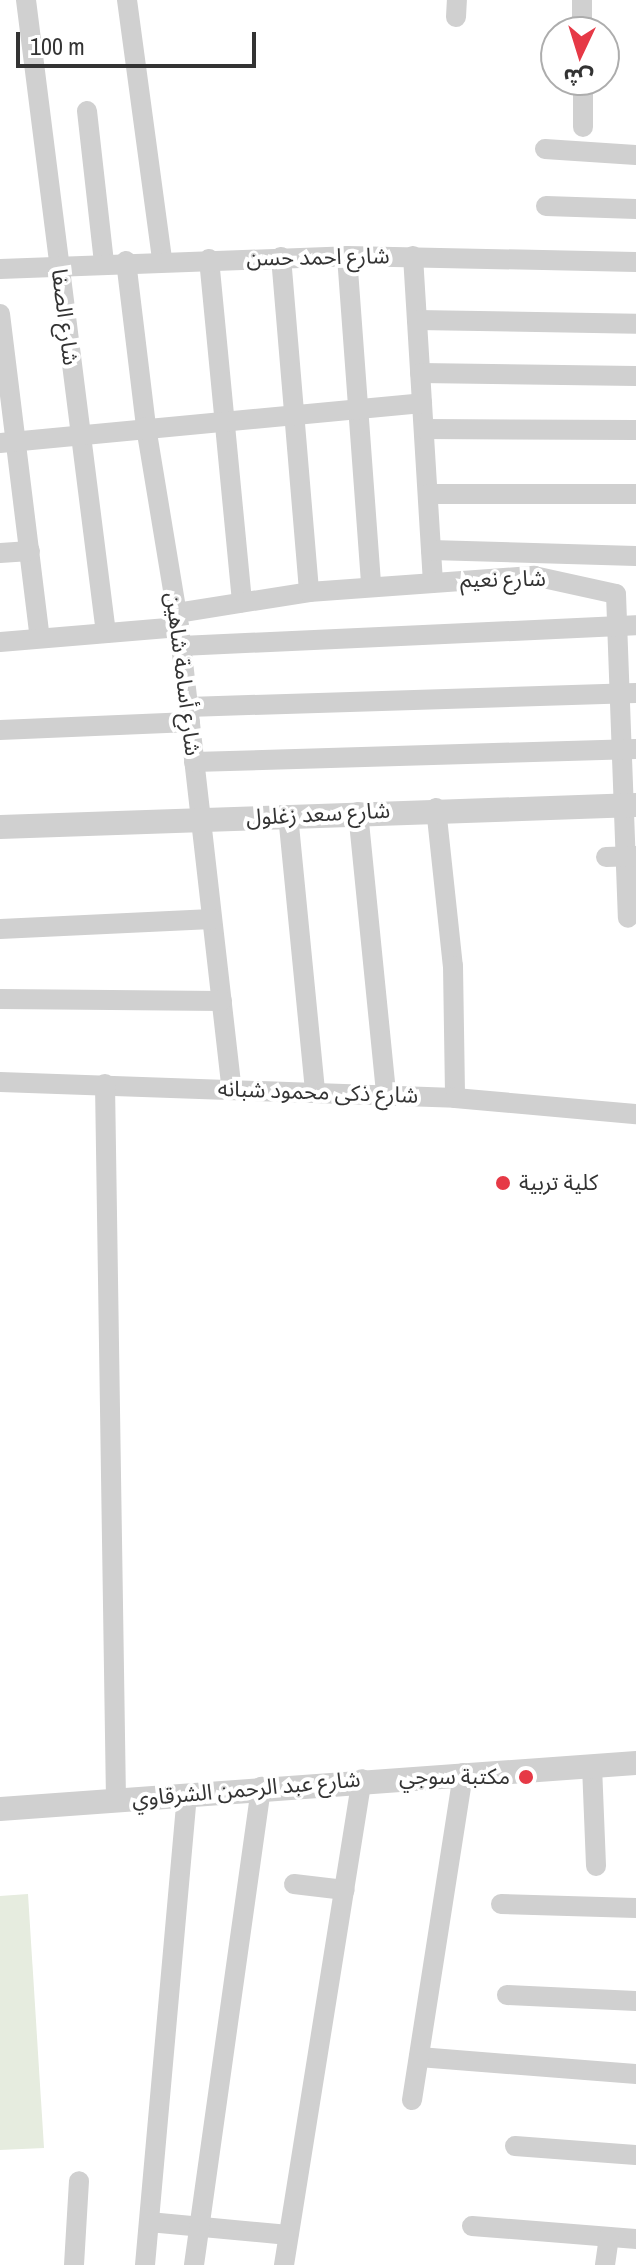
<!DOCTYPE html>
<html>
<head>
<meta charset="utf-8">
<style>
  body { margin:0 }
  #map { position:relative; width:636px; height:2265px; overflow:hidden; background:#fff; font-family:"Archivo Narrow","Noto Sans Arabic",sans-serif }
  div>[style] { position:absolute }
  [style*='--x'] { left:calc(var(--x)*1px); top:calc(var(--y)*1px); width:calc(var(--w)*1px); rotate:calc(var(--a)*1deg) }
  .green>* { inset:0; background:#e6ecdf }
  .minor>* { height:20px; margin:-10px; padding:0 10px; transform-origin:10px; border-radius:10px; background:#d0d0d0 }
  .tertiary>* { height:24px; margin:-12px; padding:0 12px; transform-origin:12px; border-radius:12px; background:#d0d0d0 }
  .dots>* { width:22px; height:22px; translate:-50% -50%; box-sizing:border-box; border:4px solid #fff; border-radius:50% }
  span { translate:-50% -50%; white-space:nowrap; text-align:center; line-height:1.15; -webkit-text-stroke:8px #fff; paint-order:stroke }
  .street-label { font-size:22px; color:#333 }
  .poi-label { font-size:22px; color:#333 }
  .left { translate:0 -50%; text-align:left }
  .right { translate:-100% -50%; text-align:right }
  .north { position:absolute; left:540px; top:16px; width:80px; height:80px; box-sizing:border-box; background:#fff; border:2px solid #adadad; border-radius:50%; rotate:184deg; font-size:22px; font-weight:700; line-height:32px; text-align:center; color:#333 }
  .north::after { content:''; display:block; margin:auto; width:28px; height:36px; background:#e63946; clip-path:polygon(50% 0,100% 100%,50% 72%,0 100%) }
  .scale { position:absolute; left:16px; top:32px; width:240px; height:36px; box-sizing:border-box; border:4px solid #333; border-top:0; padding-left:10px; font-size:24px; line-height:28px; white-space:nowrap; color:#333; -webkit-text-stroke:6px #fff; paint-order:stroke }
</style>
</head>
<body>
<div id="map">
  <div class="green">
    <div style="clip-path:polygon(28px 1894px,44px 2148px,0 2150px,0 1896px)"></div>
  </div>
  <div class="minor">
    <div style="--x:26;--y:0;--w:638;--a:82.8"></div>
    <div style="--x:127;--y:0;--w:262;--a:82.3"></div>
    <div style="--x:582;--y:0;--w:32;--a:90"></div>
    <div style="--x:456;--y:17;--w:17;--a:-87"></div>
    <div style="--x:583;--y:80;--w:47;--a:90"></div>
    <div style="--x:87;--y:111;--w:152;--a:83.6"></div>
    <div style="--x:545;--y:149;--w:91;--a:3.8"></div>
    <div style="--x:546;--y:206;--w:90;--a:1.9"></div>
    <div style="--x:347;--y:256;--w:331;--a:85.8"></div>
    <div style="--x:413;--y:256;--w:326;--a:86.5"></div>
    <div style="--x:281;--y:257;--w:336;--a:85.2"></div>
    <div style="--x:209;--y:259;--w:345;--a:84.5"></div>
    <div style="--x:126;--y:261;--w:167;--a:83.1"></div>
    <div style="--x:146;--y:427;--w:203;--a:80.6"></div>
    <div style="--x:179;--y:627;--w:465;--a:83.5"></div>
    <div style="--x:0;--y:269;--w:347;--a:-2.1"></div>
    <div style="--x:347;--y:256;--w:289;--a:1.2"></div>
    <div style="--x:0;--y:314;--w:326;--a:83"></div>
    <div style="--x:417;--y:320;--w:219;--a:1"></div>
    <div style="--x:420;--y:373;--w:216;--a:0.8"></div>
    <div style="--x:424;--y:429;--w:212;--a:0.3"></div>
    <div style="--x:0;--y:443;--w:424;--a:-5.4"></div>
    <div style="--x:428;--y:494;--w:208;--a:0"></div>
    <div style="--x:431;--y:550;--w:205;--a:1.7"></div>
    <div style="--x:0;--y:553;--w:30;--a:-4"></div>
    <div style="--x:177;--y:613;--w:134;--a:-9"></div>
    <div style="--x:309;--y:592;--w:226;--a:-4.1"></div>
    <div style="--x:534;--y:576;--w:84;--a:12.4"></div>
    <div style="--x:616;--y:594;--w:324;--a:87.9"></div>
    <div style="--x:0;--y:642;--w:180;--a:-4.8"></div>
    <div style="--x:181;--y:646;--w:455;--a:-2.6"></div>
    <div style="--x:188;--y:707;--w:448;--a:-1.8"></div>
    <div style="--x:0;--y:730;--w:190;--a:-2.4"></div>
    <div style="--x:194;--y:762;--w:442;--a:-1.7"></div>
    <div style="--x:436;--y:808;--w:159;--a:83.9"></div>
    <div style="--x:453;--y:966;--w:132;--a:89.1"></div>
    <div style="--x:358;--y:812;--w:284;--a:84.3"></div>
    <div style="--x:288;--y:815;--w:278;--a:84.4"></div>
    <div style="--x:606;--y:857;--w:30;--a:-2"></div>
    <div style="--x:0;--y:929;--w:212;--a:-2.7"></div>
    <div style="--x:0;--y:999;--w:222;--a:0.5"></div>
    <div style="--x:0;--y:1082;--w:455;--a:2"></div>
    <div style="--x:455;--y:1098;--w:182;--a:5.1"></div>
    <div style="--x:105;--y:1084;--w:716;--a:89.12"></div>
    <div style="--x:592;--y:1766;--w:100;--a:87.7"></div>
    <div style="--x:294;--y:1884;--w:51;--a:6.7"></div>
    <div style="--x:501;--y:1904;--w:135;--a:1.7"></div>
    <div style="--x:507;--y:1995;--w:129;--a:2.7"></div>
    <div style="--x:419;--y:2057;--w:218;--a:4.5"></div>
    <div style="--x:412;--y:2100;--w:331;--a:-81.1"></div>
    <div style="--x:515;--y:2146;--w:121;--a:4.3"></div>
    <div style="--x:149;--y:2222;--w:140;--a:5.3"></div>
    <div style="--x:472;--y:2226;--w:165;--a:4.5"></div>
    <div style="--x:74;--y:2265;--w:84;--a:-86.6"></div>
    <div style="--x:145;--y:2265;--w:472;--a:-84.9"></div>
    <div style="--x:194;--y:2265;--w:483;--a:-82"></div>
    <div style="--x:284;--y:2265;--w:492;--a:-80.9"></div>
    <div style="--x:605;--y:2265;--w:28;--a:-82"></div>
  </div>
  <div class="tertiary">
    <div style="--x:0;--y:827;--w:636;--a:-1.98"></div>
    <div style="--x:0;--y:1809;--w:638;--a:-4.14"></div>
  </div>
  <div class="dots">
    <div style="left:503px;top:1183px;background:#e63946"></div>
    <div style="left:526px;top:1777px;background:#e63946"></div>
  </div>
  <div class="street-label">
    <span style="left:318px;top:257px;rotate:-1deg">شارع احمد حسن</span>
    <span style="left:65px;top:317px;rotate:83deg">شارع الصفا</span>
    <span style="left:503px;top:579px;rotate:-1deg">شارع نعيم</span>
    <span style="left:183px;top:674px;rotate:83deg">شارع أسامة شاهين</span>
    <span style="left:318px;top:814px;rotate:-3deg">شارع سعد زغلول</span>
    <span style="left:318px;top:1092px;rotate:2deg">شارع ذكى محمود شبانه</span>
    <span style="left:246px;top:1789px;rotate:-5deg">شارع عبد الرحمن الشرقاوي</span>
  </div>
  <div class="poi-label">
    <span class="left" style="left:519px;top:1183px">كلية تربية</span>
    <span class="right" style="left:510px;top:1777px">مكتبة سوجي</span>
  </div>
  <div class="north">ش</div>
  <div class="scale">100 m</div>
</div>
</body>
</html>
